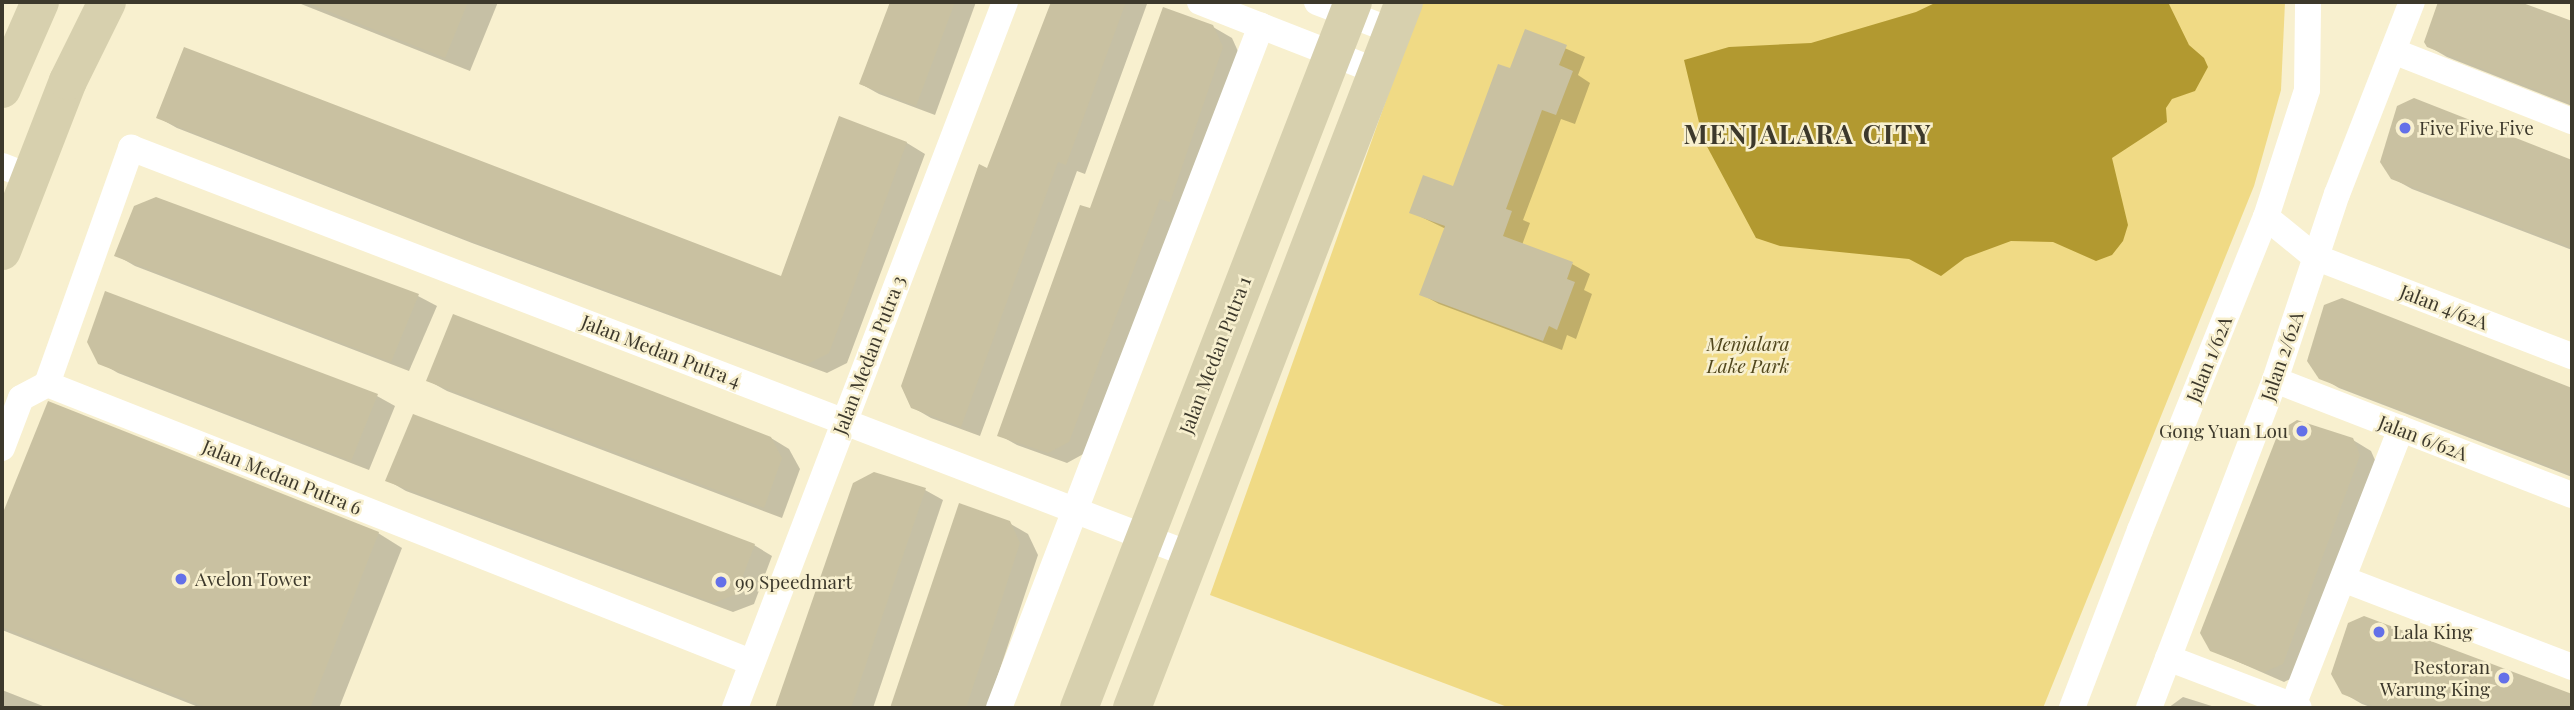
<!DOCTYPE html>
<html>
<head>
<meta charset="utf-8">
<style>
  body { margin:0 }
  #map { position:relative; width:2574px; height:710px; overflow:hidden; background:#f8f0cf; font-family:"Playfair Display",serif }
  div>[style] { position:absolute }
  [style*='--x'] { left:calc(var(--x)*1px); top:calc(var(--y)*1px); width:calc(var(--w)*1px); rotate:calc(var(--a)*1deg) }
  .green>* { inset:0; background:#f0da85 }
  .water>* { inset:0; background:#b29930 }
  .shadow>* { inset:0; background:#0003 }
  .building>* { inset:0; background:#c9c1a1 }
  .street>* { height:26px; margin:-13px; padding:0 13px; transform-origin:13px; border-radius:13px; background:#fff }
  .secondary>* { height:38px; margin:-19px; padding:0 19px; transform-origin:19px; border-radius:19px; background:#d7d0ae }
  .dots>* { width:19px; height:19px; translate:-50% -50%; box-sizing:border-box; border:4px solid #f8f0cf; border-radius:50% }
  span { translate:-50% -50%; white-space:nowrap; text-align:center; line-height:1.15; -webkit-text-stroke:5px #f8f0cf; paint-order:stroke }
  .poi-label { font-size:19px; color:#3d392c }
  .left { translate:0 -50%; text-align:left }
  .right { translate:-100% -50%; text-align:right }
  .street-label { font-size:19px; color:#3d392c }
  .park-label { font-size:19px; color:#51471d; font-style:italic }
  .district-label { font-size:26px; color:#3d392c; font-weight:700; letter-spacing:2px }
  .frame { position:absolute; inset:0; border:4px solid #3d392c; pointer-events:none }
</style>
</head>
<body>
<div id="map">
  <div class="green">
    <div style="clip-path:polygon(1421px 2px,2285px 2px,2281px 90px,2254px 186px,2043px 708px,1510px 708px,1210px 595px)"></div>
  </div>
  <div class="water">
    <div style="clip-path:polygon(1937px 2px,2168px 2px,2189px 45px,2204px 58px,2208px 67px,2195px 91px,2172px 99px,2166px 108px,2167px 122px,2112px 158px,2128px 225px,2123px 241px,2112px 255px,2096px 261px,2053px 242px,2011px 241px,1965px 258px,1941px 276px,1909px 259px,1780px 246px,1756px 238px,1703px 139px,1684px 60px,1729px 47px,1811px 43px,1916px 12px)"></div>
  </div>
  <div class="shadow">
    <div style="clip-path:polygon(296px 2px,498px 2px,470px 71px)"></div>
    <div style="clip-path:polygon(892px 2px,976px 2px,935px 115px,879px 94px,861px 84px)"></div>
    <div style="clip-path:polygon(1053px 2px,1147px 4px,1085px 174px,1077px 171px,980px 436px,931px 418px,912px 407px,988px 170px)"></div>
    <div style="clip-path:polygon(2439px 2px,2515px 2px,2572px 23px,2572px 106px,2447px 57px,2428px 46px,2426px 42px)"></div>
    <div style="clip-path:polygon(1213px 27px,1232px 38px,1241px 58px,1087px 452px,1067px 463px,1017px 445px,999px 435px)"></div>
    <div style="clip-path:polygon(1526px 31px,1585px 57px,1578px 75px,1590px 83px,1575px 124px,1561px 119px,1523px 220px,1530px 223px,1522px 245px,1572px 264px,1590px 274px,1584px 290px,1592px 294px,1576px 339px,1567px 335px,1562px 350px,1439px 304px,1421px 294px,1446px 229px,1411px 212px,1454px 189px,1511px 71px)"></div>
    <div style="clip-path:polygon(2414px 100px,2572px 162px,2572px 250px,2412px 189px,2392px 178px)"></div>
    <div style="clip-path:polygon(159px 118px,782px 279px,840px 118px,907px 143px,925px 154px,847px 363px,827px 373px,472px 243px,177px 128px)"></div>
    <div style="clip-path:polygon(156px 199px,418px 296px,437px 306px,409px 371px,135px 266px,116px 255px)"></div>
    <div style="clip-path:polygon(2342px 299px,2572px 390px,2572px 477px,2339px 388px,2320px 377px)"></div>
    <div style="clip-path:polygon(99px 362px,377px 396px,395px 406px,369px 470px,118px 373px)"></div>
    <div style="clip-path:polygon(429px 381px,771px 438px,789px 449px,800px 469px,782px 518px,447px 391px)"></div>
    <div style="clip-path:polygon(49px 404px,378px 533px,402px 548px,339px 708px,201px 708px,2px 630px,2px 522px)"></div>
    <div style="clip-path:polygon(2353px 440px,2371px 451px,2378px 467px,2301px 674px,2284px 682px,2211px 650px)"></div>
    <div style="clip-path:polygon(387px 480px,754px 545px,772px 556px,754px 604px,733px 612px,406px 491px)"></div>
    <div style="clip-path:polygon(855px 484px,925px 490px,943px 500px,873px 708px,777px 708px)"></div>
    <div style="clip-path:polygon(960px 505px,1009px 523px,1028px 534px,1038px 555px,987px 708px,892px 708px)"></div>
    <div style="clip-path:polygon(2364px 618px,2572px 696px,2572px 708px,2373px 708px,2362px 704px,2343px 693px)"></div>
    <div style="clip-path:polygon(2px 690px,48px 708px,2px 708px)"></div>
    <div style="clip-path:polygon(2183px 697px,2218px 708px,2168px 708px)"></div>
  </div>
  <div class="building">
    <div style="clip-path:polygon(305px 2px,468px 2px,445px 58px)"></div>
    <div style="clip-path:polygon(890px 2px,955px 2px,916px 106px,859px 84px)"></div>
    <div style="clip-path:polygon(1051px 2px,1126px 2px,1066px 165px,1058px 162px,961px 427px,911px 408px,901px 386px,979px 164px,987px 168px)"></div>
    <div style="clip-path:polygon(2438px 2px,2520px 2px,2572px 21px,2572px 104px,2427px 47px,2424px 42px)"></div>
    <div style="clip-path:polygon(1163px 7px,1213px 25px,1223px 47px,1170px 202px,1160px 199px,1069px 442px,1048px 453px,997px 436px,1080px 205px,1090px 208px)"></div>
    <div style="clip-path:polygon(1525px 29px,1567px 45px,1559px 65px,1573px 71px,1556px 115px,1542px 110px,1506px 209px,1512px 211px,1503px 236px,1573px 262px,1567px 279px,1575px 282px,1557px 330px,1549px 326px,1543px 341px,1419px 295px,1445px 226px,1409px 213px,1423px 175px,1453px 186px,1498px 64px,1510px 68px)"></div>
    <div style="clip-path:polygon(184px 47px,781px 276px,839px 116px,907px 142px,829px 353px,807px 364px,452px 234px,156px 118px)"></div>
    <div style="clip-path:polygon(2414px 98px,2572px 160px,2572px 248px,2391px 179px,2380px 162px,2397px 106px)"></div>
    <div style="clip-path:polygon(156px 197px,419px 294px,391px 362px,114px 256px,134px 206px)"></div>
    <div style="clip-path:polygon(105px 291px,378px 394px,351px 461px,98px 364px,87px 342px)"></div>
    <div style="clip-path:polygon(2342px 298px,2572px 388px,2572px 475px,2319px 379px,2307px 361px,2324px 305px)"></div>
    <div style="clip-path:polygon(453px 314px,771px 437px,782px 458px,764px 508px,426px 381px)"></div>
    <div style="clip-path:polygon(48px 401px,379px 532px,310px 708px,208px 708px,2px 627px,2px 515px)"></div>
    <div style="clip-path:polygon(413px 414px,755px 544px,736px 594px,714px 603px,385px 481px)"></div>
    <div style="clip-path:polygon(2297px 420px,2353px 438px,2360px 455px,2283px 664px,2264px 672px,2210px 651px,2200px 633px,2279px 431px)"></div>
    <div style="clip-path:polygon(874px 472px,926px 488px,851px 708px,775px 708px,853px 483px)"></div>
    <div style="clip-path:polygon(959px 503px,1010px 521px,1020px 543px,966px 708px,890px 708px)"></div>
    <div style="clip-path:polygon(2364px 616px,2572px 694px,2572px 708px,2378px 708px,2342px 694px,2331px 674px,2348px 623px)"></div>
  </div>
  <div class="street">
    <div style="--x:1200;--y:2;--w:189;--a:21.4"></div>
    <div style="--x:1317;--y:2;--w:81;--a:20.9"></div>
    <div style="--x:2393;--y:51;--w:192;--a:21.4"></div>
    <div style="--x:2;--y:166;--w:31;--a:21"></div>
    <div style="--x:2266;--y:217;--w:63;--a:39.2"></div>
    <div style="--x:2315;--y:257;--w:275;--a:21.1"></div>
    <div style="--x:2275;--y:380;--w:318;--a:21.2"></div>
    <div style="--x:47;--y:384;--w:251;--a:-70.4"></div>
    <div style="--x:131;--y:148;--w:1135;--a:21"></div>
    <div style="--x:47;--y:384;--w:757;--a:21.55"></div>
    <div style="--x:2;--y:448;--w:53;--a:-69.2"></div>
    <div style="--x:21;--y:398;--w:30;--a:-28"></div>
    <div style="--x:2343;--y:579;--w:245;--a:21"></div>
    <div style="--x:2168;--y:658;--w:140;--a:20.9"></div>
    <div style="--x:735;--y:708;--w:756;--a:-69.07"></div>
    <div style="--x:999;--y:708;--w:731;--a:-68.99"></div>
    <div style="--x:2072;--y:708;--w:191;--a:-69.1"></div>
    <div style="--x:2140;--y:530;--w:337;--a:-68.1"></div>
    <div style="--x:2266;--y:217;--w:133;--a:-72.1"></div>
    <div style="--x:2307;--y:90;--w:88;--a:-89.3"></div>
    <div style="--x:2149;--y:708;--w:351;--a:-69"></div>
    <div style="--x:2275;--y:380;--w:196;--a:-71.6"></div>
    <div style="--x:2337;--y:194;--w:206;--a:-68.7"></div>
    <div style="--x:2292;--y:708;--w:300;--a:-68.7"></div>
  </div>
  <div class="secondary">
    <div style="--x:2;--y:89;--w:95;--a:-66.4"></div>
    <div style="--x:2;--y:251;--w:182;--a:-68.8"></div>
    <div style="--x:68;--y:81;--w:88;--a:-63.7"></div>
    <div style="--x:1079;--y:708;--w:757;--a:-68.79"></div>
    <div style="--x:1132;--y:708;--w:757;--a:-68.93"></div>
  </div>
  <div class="dots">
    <div style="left:2405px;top:128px;background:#6470e8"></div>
    <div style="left:2302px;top:431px;background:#6470e8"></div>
    <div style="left:181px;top:579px;background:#6470e8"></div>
    <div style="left:721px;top:582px;background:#6470e8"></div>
    <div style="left:2379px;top:632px;background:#6470e8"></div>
    <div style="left:2504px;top:678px;background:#6470e8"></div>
  </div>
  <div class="poi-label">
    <span class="left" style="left:2419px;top:128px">Five Five Five</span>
    <span class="right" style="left:2288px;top:431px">Gong Yuan Lou</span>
    <span class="left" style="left:195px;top:579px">Avelon Tower</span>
    <span class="left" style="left:735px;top:582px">99 Speedmart</span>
    <span class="left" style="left:2393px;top:632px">Lala King</span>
    <span class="right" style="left:2490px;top:678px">Restoran<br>Warung King</span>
  </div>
  <div class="street-label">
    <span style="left:2444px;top:307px;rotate:21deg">Jalan 4/62A</span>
    <span style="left:661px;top:351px;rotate:21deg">Jalan Medan Putra 4</span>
    <span style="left:869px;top:355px;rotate:-69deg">Jalan Medan Putra 3</span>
    <span style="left:1215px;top:355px;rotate:-69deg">Jalan Medan Putra 1</span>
    <span style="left:2282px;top:356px;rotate:-71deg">Jalan 2/62A</span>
    <span style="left:2209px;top:359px;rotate:-68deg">Jalan 1/62A</span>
    <span style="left:2423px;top:438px;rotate:21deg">Jalan 6/62A</span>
    <span style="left:282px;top:477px;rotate:22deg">Jalan Medan Putra 6</span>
  </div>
  <div class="park-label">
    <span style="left:1748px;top:355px">Menjalara<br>Lake Park</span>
  </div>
  <div class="district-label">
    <span style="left:1808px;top:134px">MENJALARA CITY</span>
  </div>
  <div class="frame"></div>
</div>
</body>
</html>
